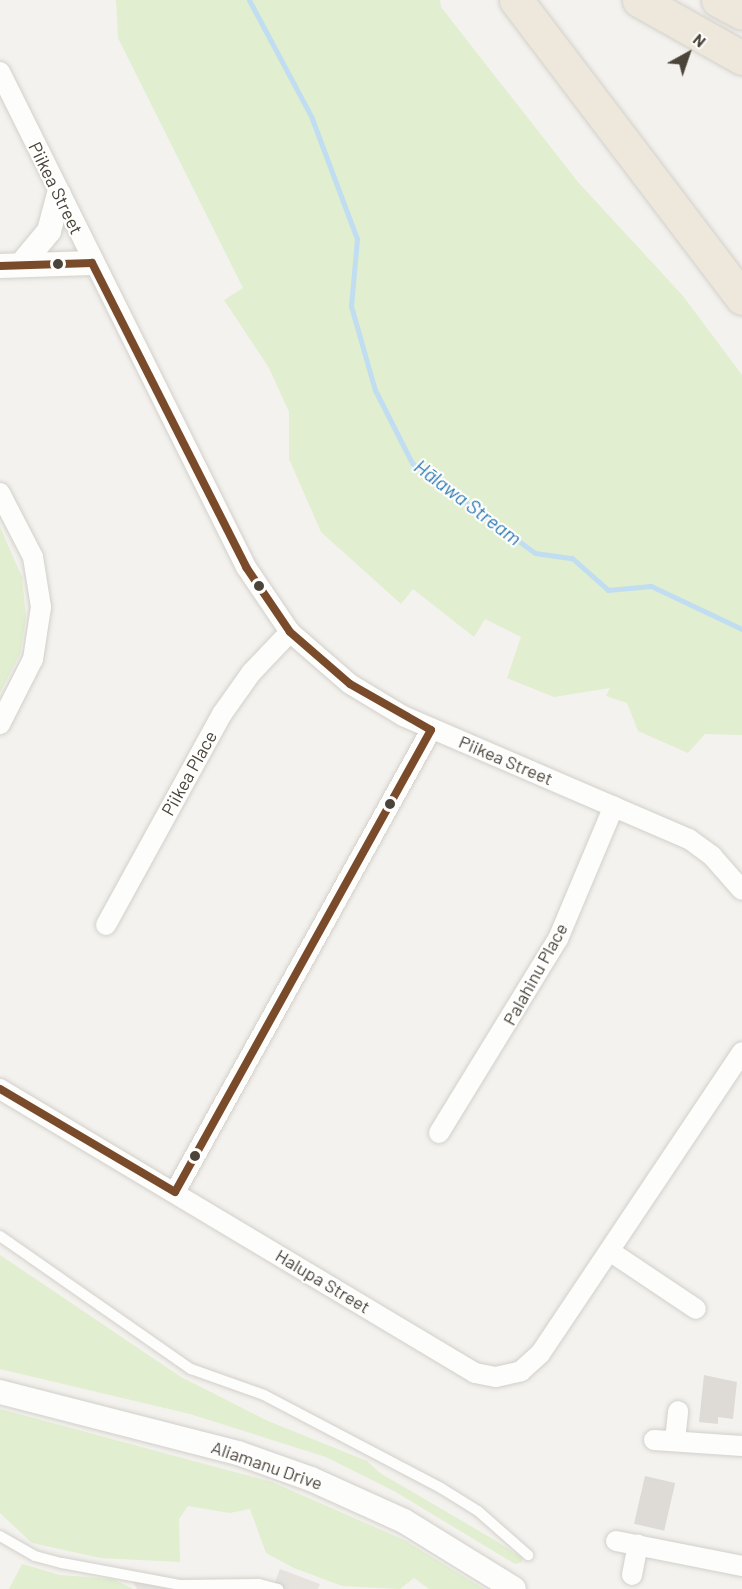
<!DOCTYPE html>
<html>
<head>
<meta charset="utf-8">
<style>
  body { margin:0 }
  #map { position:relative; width:742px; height:1589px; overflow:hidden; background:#f4f2ee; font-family:Barlow,sans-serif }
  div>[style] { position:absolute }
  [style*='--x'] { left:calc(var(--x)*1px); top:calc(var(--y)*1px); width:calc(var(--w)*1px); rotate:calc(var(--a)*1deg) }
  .green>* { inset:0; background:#e1eecf }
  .parking>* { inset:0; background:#e6e3df }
  .stream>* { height:5px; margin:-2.5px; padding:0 2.5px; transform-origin:2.5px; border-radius:2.5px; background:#c0ddf1 }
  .building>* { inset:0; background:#dedbd6; transform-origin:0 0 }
  .roads { filter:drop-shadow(0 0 2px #d2d0cb) drop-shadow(0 0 2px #d2d0cb) }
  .service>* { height:10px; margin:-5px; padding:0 5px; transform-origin:5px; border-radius:5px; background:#fdfdfc }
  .minor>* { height:20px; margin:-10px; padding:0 10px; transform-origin:10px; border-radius:10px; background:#fdfdfc }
  .tertiary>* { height:24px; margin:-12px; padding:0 12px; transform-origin:12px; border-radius:12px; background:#fdfdfc }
  .motorway>* { height:33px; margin:-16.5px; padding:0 16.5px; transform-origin:16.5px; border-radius:16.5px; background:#ede8db }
  .bus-1>* { height:8px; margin:-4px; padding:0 4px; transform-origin:4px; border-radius:4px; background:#7a4b2a }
  .dots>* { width:16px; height:16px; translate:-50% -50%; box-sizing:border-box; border:3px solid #fff; border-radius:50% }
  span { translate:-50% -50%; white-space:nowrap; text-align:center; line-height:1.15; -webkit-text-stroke:4.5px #fff; paint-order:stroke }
  .street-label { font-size:18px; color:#4b4439 }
  .water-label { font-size:20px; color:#2e7ab2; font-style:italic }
  .north { position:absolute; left:658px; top:24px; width:60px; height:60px; -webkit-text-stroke:4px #fff; paint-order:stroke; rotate:40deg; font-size:16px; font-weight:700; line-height:24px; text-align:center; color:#4b4439 }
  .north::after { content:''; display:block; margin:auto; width:21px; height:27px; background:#4b4439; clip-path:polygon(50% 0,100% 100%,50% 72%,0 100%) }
</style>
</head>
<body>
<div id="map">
  <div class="green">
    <div style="clip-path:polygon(116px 0,440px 0,441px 7px,578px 182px,683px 296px,742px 375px,742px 735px,705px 734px,688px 753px,638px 731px,627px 703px,606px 696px,610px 688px,554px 697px,507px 678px,521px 637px,485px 619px,474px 637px,413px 589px,401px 604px,321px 532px,289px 459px,289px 412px,269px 368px,224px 300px,243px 288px,118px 38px)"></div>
    <div style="clip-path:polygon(0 527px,22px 577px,26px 618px,20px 654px,0 693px)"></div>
    <div style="clip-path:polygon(0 1255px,181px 1377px,268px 1421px,367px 1461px,380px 1473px,498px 1542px,522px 1558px,522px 1562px,515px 1564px,394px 1491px,326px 1457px,190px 1414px,0 1369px)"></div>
    <div style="clip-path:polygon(0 1409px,272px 1482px,404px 1540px,484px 1589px,429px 1589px,414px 1578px,400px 1589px,342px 1586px,294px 1568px,266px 1553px,250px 1509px,230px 1513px,188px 1506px,179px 1519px,180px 1562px,100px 1558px,32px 1543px,0 1513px)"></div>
    <div style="clip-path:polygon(22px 1564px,60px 1575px,113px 1579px,133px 1589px,9px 1589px)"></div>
  </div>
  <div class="parking">
    <div style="clip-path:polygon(280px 1569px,320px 1584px,318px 1589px,137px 1589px,128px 1573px,181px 1585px,273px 1587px)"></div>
  </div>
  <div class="stream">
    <div style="--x:249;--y:0;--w:132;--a:61.9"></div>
    <div style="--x:311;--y:116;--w:131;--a:69.5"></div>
    <div style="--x:357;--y:239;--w:67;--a:95.1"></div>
    <div style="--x:351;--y:306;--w:87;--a:74.1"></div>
    <div style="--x:375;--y:390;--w:82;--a:63.1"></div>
    <div style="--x:412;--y:463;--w:152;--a:36.2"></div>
    <div style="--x:535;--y:553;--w:37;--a:8"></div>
    <div style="--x:572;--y:558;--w:48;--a:41.6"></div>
    <div style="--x:608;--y:590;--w:43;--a:-5.3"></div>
    <div style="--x:651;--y:586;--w:101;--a:25.3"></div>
  </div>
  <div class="building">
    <div style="clip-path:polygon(704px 1375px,737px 1382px,733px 1419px,718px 1417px,718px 1424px,699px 1422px)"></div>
    <div style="left:645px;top:1476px;width:31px;height:49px;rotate:13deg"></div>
  </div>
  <div class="roads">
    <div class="service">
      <div style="--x:0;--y:1236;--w:233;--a:34.9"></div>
      <div style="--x:191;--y:1369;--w:77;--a:19.6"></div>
      <div style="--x:264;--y:1395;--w:200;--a:27.7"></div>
      <div style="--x:441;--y:1488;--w:44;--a:31.9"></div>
      <div style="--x:478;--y:1511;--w:67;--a:41.3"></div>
      <div style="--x:0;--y:1536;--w:40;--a:29.7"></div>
      <div style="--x:35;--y:1556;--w:28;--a:15"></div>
      <div style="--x:62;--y:1563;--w:121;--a:10.5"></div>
      <div style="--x:181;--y:1585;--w:78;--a:-0.7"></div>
      <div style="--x:259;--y:1584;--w:20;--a:15"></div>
    </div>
    <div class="minor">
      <div style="--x:0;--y:72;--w:553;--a:63.57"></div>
      <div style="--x:246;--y:567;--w:78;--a:55.9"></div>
      <div style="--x:290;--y:632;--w:79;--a:40.9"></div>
      <div style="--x:350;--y:684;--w:62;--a:31.1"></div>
      <div style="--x:403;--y:716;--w:311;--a:23.3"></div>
      <div style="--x:689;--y:839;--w:29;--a:36"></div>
      <div style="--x:712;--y:856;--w:45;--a:48.6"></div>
      <div style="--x:0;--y:493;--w:72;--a:62.7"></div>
      <div style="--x:33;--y:557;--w:51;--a:80.9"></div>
      <div style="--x:41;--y:607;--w:53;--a:98.7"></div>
      <div style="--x:33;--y:659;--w:73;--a:116.9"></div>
      <div style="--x:106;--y:925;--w:241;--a:-61.2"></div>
      <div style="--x:222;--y:714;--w:50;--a:-54.7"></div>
      <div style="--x:251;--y:673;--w:57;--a:-46.4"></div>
      <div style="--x:0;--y:1089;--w:553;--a:30.87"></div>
      <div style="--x:475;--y:1373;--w:21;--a:11"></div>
      <div style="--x:496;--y:1377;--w:26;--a:-13"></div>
      <div style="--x:521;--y:1371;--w:25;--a:-42"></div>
      <div style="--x:540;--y:1354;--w:363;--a:-56.2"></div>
      <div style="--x:439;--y:1133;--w:228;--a:-58.5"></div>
      <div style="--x:558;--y:939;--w:144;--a:-67.2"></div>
      <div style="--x:175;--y:1192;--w:528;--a:-61.01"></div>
      <div style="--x:611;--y:1252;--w:102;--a:33.8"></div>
      <div style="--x:654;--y:1440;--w:88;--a:3.9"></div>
      <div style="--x:675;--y:1441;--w:30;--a:-84"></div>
      <div style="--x:616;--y:1541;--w:128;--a:11.2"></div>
      <div style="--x:632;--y:1575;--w:31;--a:-79"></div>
    </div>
    <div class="tertiary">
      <div style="--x:21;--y:265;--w:44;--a:-50.5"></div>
      <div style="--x:49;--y:231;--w:38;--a:-75"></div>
      <div style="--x:0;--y:266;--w:92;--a:-1.9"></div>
      <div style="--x:0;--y:1392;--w:246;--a:14.4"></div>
      <div style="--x:238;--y:1453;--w:77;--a:19.6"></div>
      <div style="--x:311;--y:1479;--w:102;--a:24.3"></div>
      <div style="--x:404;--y:1521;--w:129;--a:31.7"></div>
    </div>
    <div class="motorway">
      <div style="--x:516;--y:0;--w:374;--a:52.8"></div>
      <div style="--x:639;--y:0;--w:118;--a:29.4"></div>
      <div style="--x:718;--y:0;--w:27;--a:28"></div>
    </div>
  </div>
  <div class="bus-1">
    <div style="--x:0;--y:266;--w:92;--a:-1.9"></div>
    <div style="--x:92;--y:263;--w:341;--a:63.1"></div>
    <div style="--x:246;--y:567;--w:78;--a:55.9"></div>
    <div style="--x:290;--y:632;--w:79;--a:40.9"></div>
    <div style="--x:350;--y:684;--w:93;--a:29.6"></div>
    <div style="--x:431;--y:730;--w:528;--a:118.99"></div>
    <div style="--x:175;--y:1192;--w:203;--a:-149.5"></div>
  </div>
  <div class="dots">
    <div style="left:58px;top:264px;background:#4b4439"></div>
    <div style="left:259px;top:586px;background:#4b4439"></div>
    <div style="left:390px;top:804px;background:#4b4439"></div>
    <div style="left:195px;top:1156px;background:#4b4439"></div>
  </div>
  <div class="street-label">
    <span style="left:56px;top:188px;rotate:64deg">Piikea Street</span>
    <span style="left:506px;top:760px;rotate:23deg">Piikea Street</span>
    <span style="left:189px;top:773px;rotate:-61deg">Piikea Place</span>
    <span style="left:535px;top:974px;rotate:-61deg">Palahinu Place</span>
    <span style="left:323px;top:1281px;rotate:31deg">Halupa Street</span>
    <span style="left:267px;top:1465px;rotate:19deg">Aliamanu Drive</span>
  </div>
  <div class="water-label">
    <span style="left:468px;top:502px;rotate:37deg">Hālawa Stream</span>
  </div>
  <div class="north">N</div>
</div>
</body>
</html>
